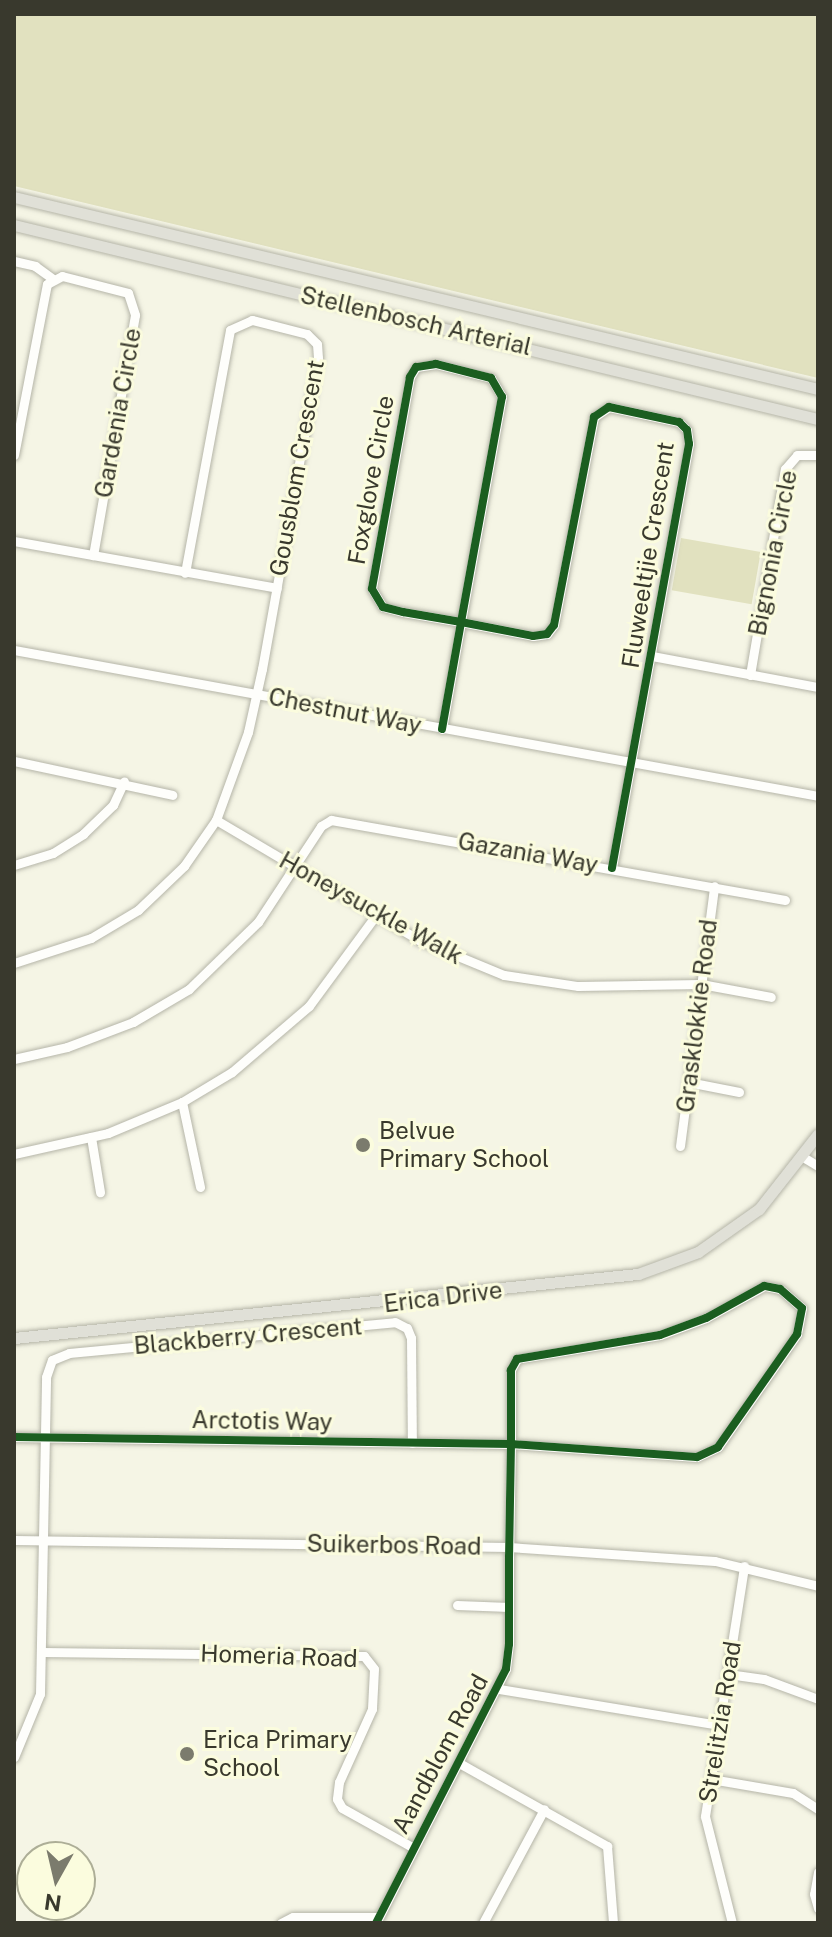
<!DOCTYPE html>
<html>
<head>
<meta charset="utf-8">
<style>
  body { margin:0 }
  #map { position:relative; width:832px; height:1937px; overflow:hidden; background:#f5f5e5; font-family:"Public Sans",sans-serif }
  div>[style] { position:absolute }
  [style*='--x'] { left:calc(var(--x)*1px); top:calc(var(--y)*1px); width:calc(var(--w)*1px); rotate:calc(var(--a)*1deg) }
  .green>* { inset:0; background:#e1e1bf; transform-origin:0 0 }
  .roads { filter:drop-shadow(0 0 2px #b5b5a8) drop-shadow(0 0 2px #b5b5a8) }
  .minor>* { height:9px; margin:-4.5px; padding:0 4.5px; transform-origin:4.5px; border-radius:4.5px; background:#fefefb }
  .major>* { height:11px; margin:-5.5px; padding:0 5.5px; transform-origin:5.5px; border-radius:5.5px; background:#e0e0d7 }
  .cycleway>* { height:8px; margin:-4px; padding:0 4px; transform-origin:4px; border-radius:4px; background:#1b5e20 }
  .dots>* { width:22px; height:22px; translate:-50% -50%; box-sizing:border-box; border:4px solid #fbfcde; border-radius:50% }
  span { translate:-50% -50%; white-space:nowrap; text-align:center; line-height:1.15; -webkit-text-stroke:6px #fbfcde; paint-order:stroke }
  .street-label { font-size:24px; color:#39392d }
  .poi-label { font-size:24px; color:#39392d }
  .left { translate:0 -50%; text-align:left }
  .frame { position:absolute; inset:0; border:16px solid #39392d; pointer-events:none }
  .north { position:absolute; left:16px; top:1841px; width:80px; height:80px; box-sizing:border-box; background:#fbfcde; border:2px solid #adae97; border-radius:50%; rotate:188deg; font-size:22px; font-weight:700; line-height:32px; text-align:center; color:#39392d }
  .north::after { content:''; display:block; margin:auto; width:28px; height:36px; background:#7b7b6d; clip-path:polygon(50% 0,100% 100%,50% 72%,0 100%) }
</style>
</head>
<body>
<div id="map">
  <div class="green">
    <div style="clip-path:polygon(14px 14px,818px 14px,818px 378px,14px 186px)"></div>
    <div style="left:681px;top:538px;width:81px;height:53px;rotate:10deg"></div>
  </div>
  <div class="roads">
    <div class="minor">
      <div style="--x:14;--y:261;--w:22;--a:13"></div>
      <div style="--x:35;--y:266;--w:22;--a:36"></div>
      <div style="--x:14;--y:455;--w:174;--a:-79.1"></div>
      <div style="--x:47;--y:284;--w:17;--a:-28"></div>
      <div style="--x:62;--y:276;--w:68;--a:14.4"></div>
      <div style="--x:128;--y:293;--w:23;--a:72"></div>
      <div style="--x:135;--y:315;--w:244;--a:99.9"></div>
      <div style="--x:14;--y:541;--w:267;--a:10.1"></div>
      <div style="--x:14;--y:650;--w:817;--a:10.29"></div>
      <div style="--x:652;--y:656;--w:169;--a:10.6"></div>
      <div style="--x:750;--y:675;--w:209;--a:-80.4"></div>
      <div style="--x:785;--y:469;--w:18;--a:-49"></div>
      <div style="--x:797;--y:455;--w:21;--a:0"></div>
      <div style="--x:442;--y:729;--w:109;--a:-79.9"></div>
      <div style="--x:461;--y:622;--w:229;--a:-79.7"></div>
      <div style="--x:502;--y:397;--w:22;--a:-120"></div>
      <div style="--x:491;--y:378;--w:57;--a:-165.7"></div>
      <div style="--x:436;--y:364;--w:20;--a:171"></div>
      <div style="--x:416;--y:367;--w:12;--a:121"></div>
      <div style="--x:410;--y:377;--w:215;--a:100.2"></div>
      <div style="--x:372;--y:589;--w:21;--a:59"></div>
      <div style="--x:383;--y:607;--w:21;--a:14"></div>
      <div style="--x:403;--y:612;--w:59;--a:9.8"></div>
      <div style="--x:461;--y:622;--w:73;--a:11"></div>
      <div style="--x:533;--y:636;--w:14;--a:-8"></div>
      <div style="--x:547;--y:634;--w:11;--a:-52"></div>
      <div style="--x:554;--y:625;--w:212;--a:-79.1"></div>
      <div style="--x:594;--y:417;--w:18;--a:-34"></div>
      <div style="--x:609;--y:407;--w:72;--a:12.1"></div>
      <div style="--x:679;--y:422;--w:11;--a:45"></div>
      <div style="--x:687;--y:430;--w:14;--a:82"></div>
      <div style="--x:689;--y:444;--w:431;--a:100.3"></div>
      <div style="--x:14;--y:761;--w:162;--a:12.1"></div>
      <div style="--x:216;--y:820;--w:236;--a:30.6"></div>
      <div style="--x:419;--y:940;--w:92;--a:22.4"></div>
      <div style="--x:504;--y:975;--w:75;--a:8.5"></div>
      <div style="--x:578;--y:986;--w:123;--a:-0.9"></div>
      <div style="--x:701;--y:984;--w:71;--a:10.5"></div>
      <div style="--x:14;--y:865;--w:41;--a:-17.1"></div>
      <div style="--x:53;--y:853;--w:36;--a:-32"></div>
      <div style="--x:83;--y:834;--w:42;--a:-44"></div>
      <div style="--x:113;--y:805;--w:26;--a:-65"></div>
      <div style="--x:14;--y:963;--w:81;--a:-18"></div>
      <div style="--x:91;--y:938;--w:55;--a:-30.8"></div>
      <div style="--x:138;--y:910;--w:64;--a:-43.7"></div>
      <div style="--x:184;--y:866;--w:56;--a:-55.2"></div>
      <div style="--x:216;--y:820;--w:94;--a:-70"></div>
      <div style="--x:248;--y:732;--w:65;--a:-77.5"></div>
      <div style="--x:262;--y:669;--w:316;--a:-79.8"></div>
      <div style="--x:318;--y:358;--w:14;--a:-94"></div>
      <div style="--x:317;--y:344;--w:14;--a:-135"></div>
      <div style="--x:307;--y:334;--w:57;--a:-165.7"></div>
      <div style="--x:252;--y:320;--w:24;--a:156"></div>
      <div style="--x:230;--y:330;--w:247;--a:100.5"></div>
      <div style="--x:14;--y:1059;--w:54;--a:-12.8"></div>
      <div style="--x:67;--y:1047;--w:71;--a:-20.7"></div>
      <div style="--x:133;--y:1022;--w:65;--a:-30.5"></div>
      <div style="--x:189;--y:989;--w:96;--a:-44.2"></div>
      <div style="--x:258;--y:922;--w:115;--a:-56.7"></div>
      <div style="--x:321;--y:826;--w:12;--a:-31"></div>
      <div style="--x:331;--y:820;--w:461;--a:10"></div>
      <div style="--x:688;--y:1082;--w:52;--a:11.1"></div>
      <div style="--x:182;--y:1102;--w:87;--a:78"></div>
      <div style="--x:91;--y:1137;--w:56;--a:80.7"></div>
      <div style="--x:680;--y:1146;--w:262;--a:-82.5"></div>
      <div style="--x:14;--y:1154;--w:96;--a:-12.6"></div>
      <div style="--x:108;--y:1133;--w:80;--a:-22.7"></div>
      <div style="--x:182;--y:1102;--w:58;--a:-31"></div>
      <div style="--x:232;--y:1072;--w:101;--a:-40.6"></div>
      <div style="--x:309;--y:1006;--w:113;--a:-53.6"></div>
      <div style="--x:803;--y:1157;--w:17;--a:31"></div>
      <div style="--x:14;--y:1437;--w:497;--a:0.8"></div>
      <div style="--x:511;--y:1444;--w:186;--a:4"></div>
      <div style="--x:697;--y:1457;--w:23;--a:-25"></div>
      <div style="--x:718;--y:1447;--w:138;--a:-55"></div>
      <div style="--x:797;--y:1334;--w:26;--a:-79"></div>
      <div style="--x:802;--y:1308;--w:29;--a:-139"></div>
      <div style="--x:780;--y:1289;--w:16;--a:-169"></div>
      <div style="--x:764;--y:1286;--w:66;--a:151.1"></div>
      <div style="--x:706;--y:1318;--w:49;--a:159.7"></div>
      <div style="--x:660;--y:1335;--w:145;--a:170.5"></div>
      <div style="--x:517;--y:1359;--w:13;--a:119"></div>
      <div style="--x:511;--y:1370;--w:74;--a:90"></div>
      <div style="--x:511;--y:1444;--w:113;--a:91"></div>
      <div style="--x:509;--y:1557;--w:87;--a:90"></div>
      <div style="--x:509;--y:1644;--w:25;--a:97"></div>
      <div style="--x:506;--y:1669;--w:285;--a:117.1"></div>
      <div style="--x:14;--y:1540;--w:495;--a:0.8"></div>
      <div style="--x:509;--y:1547;--w:206;--a:3.9"></div>
      <div style="--x:715;--y:1561;--w:106;--a:13.6"></div>
      <div style="--x:457;--y:1605;--w:52;--a:2.2"></div>
      <div style="--x:42;--y:1652;--w:322;--a:0.7"></div>
      <div style="--x:364;--y:1656;--w:16;--a:52"></div>
      <div style="--x:374;--y:1669;--w:40;--a:92.9"></div>
      <div style="--x:372;--y:1709;--w:80;--a:114.3"></div>
      <div style="--x:339;--y:1782;--w:17;--a:97"></div>
      <div style="--x:337;--y:1799;--w:10;--a:61"></div>
      <div style="--x:342;--y:1808;--w:82;--a:29.1"></div>
      <div style="--x:728;--y:1674;--w:36;--a:8"></div>
      <div style="--x:764;--y:1679;--w:58;--a:20.3"></div>
      <div style="--x:499;--y:1689;--w:224;--a:9.3"></div>
      <div style="--x:14;--y:1757;--w:68;--a:-67.6"></div>
      <div style="--x:40;--y:1694;--w:317;--a:-88.9"></div>
      <div style="--x:46;--y:1377;--w:18;--a:-71"></div>
      <div style="--x:52;--y:1360;--w:18;--a:-22"></div>
      <div style="--x:69;--y:1353;--w:327;--a:-5.4"></div>
      <div style="--x:395;--y:1322;--w:13;--a:27"></div>
      <div style="--x:407;--y:1328;--w:11;--a:68"></div>
      <div style="--x:411;--y:1338;--w:105;--a:89.5"></div>
      <div style="--x:459;--y:1763;--w:170;--a:29.3"></div>
      <div style="--x:607;--y:1846;--w:77;--a:85.5"></div>
      <div style="--x:711;--y:1779;--w:83;--a:9.7"></div>
      <div style="--x:793;--y:1793;--w:30;--a:33"></div>
      <div style="--x:818;--y:1872;--w:22;--a:100"></div>
      <div style="--x:814;--y:1894;--w:15;--a:74"></div>
      <div style="--x:281;--y:1923;--w:13;--a:-27"></div>
      <div style="--x:293;--y:1917;--w:83;--a:0"></div>
      <div style="--x:483;--y:1923;--w:129;--a:-61.8"></div>
      <div style="--x:732;--y:1923;--w:110;--a:-104.2"></div>
      <div style="--x:705;--y:1816;--w:253;--a:-81.1"></div>
    </div>
    <div class="major">
      <div style="--x:14;--y:197;--w:827;--a:13.43"></div>
      <div style="--x:14;--y:225;--w:827;--a:13.57"></div>
      <div style="--x:14;--y:1338;--w:627;--a:-5.86"></div>
      <div style="--x:638;--y:1274;--w:64;--a:-20.1"></div>
      <div style="--x:698;--y:1252;--w:75;--a:-35.2"></div>
      <div style="--x:759;--y:1209;--w:95;--a:-51.8"></div>
    </div>
  </div>
  <div class="cycleway">
    <div style="--x:442;--y:729;--w:109;--a:-79.9"></div>
    <div style="--x:461;--y:622;--w:229;--a:-79.7"></div>
    <div style="--x:502;--y:397;--w:22;--a:-120"></div>
    <div style="--x:491;--y:378;--w:57;--a:-165.7"></div>
    <div style="--x:436;--y:364;--w:20;--a:171"></div>
    <div style="--x:416;--y:367;--w:12;--a:121"></div>
    <div style="--x:410;--y:377;--w:215;--a:100.2"></div>
    <div style="--x:372;--y:589;--w:21;--a:59"></div>
    <div style="--x:383;--y:607;--w:21;--a:14"></div>
    <div style="--x:403;--y:612;--w:59;--a:9.8"></div>
    <div style="--x:461;--y:622;--w:73;--a:11"></div>
    <div style="--x:533;--y:636;--w:14;--a:-8"></div>
    <div style="--x:547;--y:634;--w:11;--a:-52"></div>
    <div style="--x:554;--y:625;--w:212;--a:-79.1"></div>
    <div style="--x:594;--y:417;--w:18;--a:-34"></div>
    <div style="--x:609;--y:407;--w:72;--a:12.1"></div>
    <div style="--x:679;--y:422;--w:11;--a:45"></div>
    <div style="--x:687;--y:430;--w:14;--a:82"></div>
    <div style="--x:689;--y:444;--w:431;--a:100.3"></div>
    <div style="--x:14;--y:1437;--w:497;--a:0.8"></div>
    <div style="--x:511;--y:1444;--w:186;--a:4"></div>
    <div style="--x:697;--y:1457;--w:23;--a:-25"></div>
    <div style="--x:718;--y:1447;--w:138;--a:-55"></div>
    <div style="--x:797;--y:1334;--w:26;--a:-79"></div>
    <div style="--x:802;--y:1308;--w:29;--a:-139"></div>
    <div style="--x:780;--y:1289;--w:16;--a:-169"></div>
    <div style="--x:764;--y:1286;--w:66;--a:151.1"></div>
    <div style="--x:706;--y:1318;--w:49;--a:159.7"></div>
    <div style="--x:660;--y:1335;--w:145;--a:170.5"></div>
    <div style="--x:517;--y:1359;--w:13;--a:119"></div>
    <div style="--x:511;--y:1370;--w:74;--a:90"></div>
    <div style="--x:511;--y:1444;--w:113;--a:91"></div>
    <div style="--x:509;--y:1557;--w:87;--a:90"></div>
    <div style="--x:509;--y:1644;--w:25;--a:97"></div>
    <div style="--x:506;--y:1669;--w:285;--a:117.1"></div>
  </div>
  <div class="dots">
    <div style="left:363px;top:1145px;background:#7b7b6d"></div>
    <div style="left:187px;top:1754px;background:#7b7b6d"></div>
  </div>
  <div class="street-label">
    <span style="left:416px;top:321px;rotate:13deg">Stellenbosch Arterial</span>
    <span style="left:118px;top:413px;rotate:-80deg">Gardenia Circle</span>
    <span style="left:297px;top:468px;rotate:-80deg">Gousblom Crescent</span>
    <span style="left:371px;top:480px;rotate:-80deg">Foxglove Circle</span>
    <span style="left:773px;top:553px;rotate:-79deg">Bignonia Circle</span>
    <span style="left:648px;top:555px;rotate:-81deg">Fluweeltjie Crescent</span>
    <span style="left:345px;top:711px;rotate:11deg">Chestnut Way</span>
    <span style="left:528px;top:853px;rotate:10deg">Gazania Way</span>
    <span style="left:371px;top:908px;rotate:29deg">Honeysuckle Walk</span>
    <span style="left:697px;top:1016px;rotate:-83deg">Grasklokkie Road</span>
    <span style="left:443px;top:1297px;rotate:-7deg">Erica Drive</span>
    <span style="left:248px;top:1336px;rotate:-5deg">Blackberry Crescent</span>
    <span style="left:262px;top:1421px;rotate:1deg">Arctotis Way</span>
    <span style="left:394px;top:1545px;rotate:1deg">Suikerbos Road</span>
    <span style="left:279px;top:1656px;rotate:2deg">Homeria Road</span>
    <span style="left:720px;top:1722px;rotate:-81deg">Strelitzia Road</span>
    <span style="left:440px;top:1754px;rotate:-62deg">Aandblom Road</span>
  </div>
  <div class="poi-label">
    <span class="left" style="left:379px;top:1145px">Belvue<br>Primary School</span>
    <span class="left" style="left:203px;top:1754px">Erica Primary<br>School</span>
  </div>
  <div class="frame"></div>
  <div class="north">N</div>
</div>
</body>
</html>
